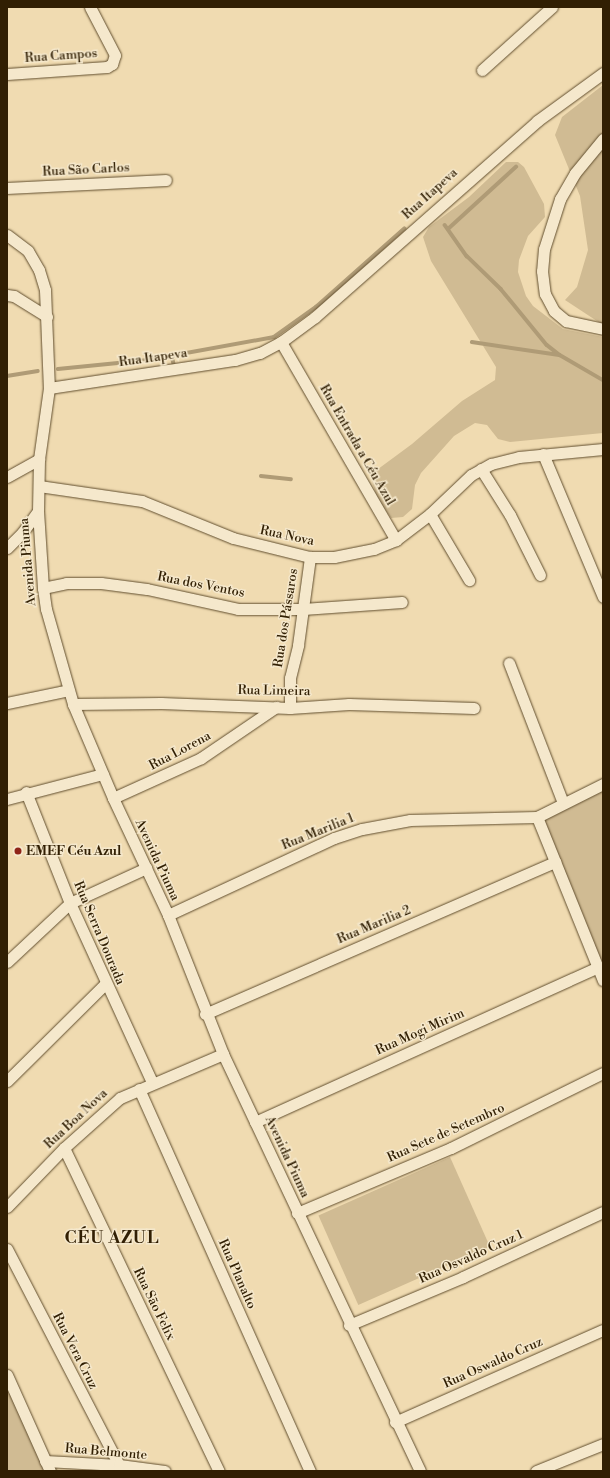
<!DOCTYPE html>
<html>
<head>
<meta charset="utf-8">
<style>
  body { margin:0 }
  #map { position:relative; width:610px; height:1478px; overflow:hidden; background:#f0dbb1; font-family:"Libre Bodoni",serif }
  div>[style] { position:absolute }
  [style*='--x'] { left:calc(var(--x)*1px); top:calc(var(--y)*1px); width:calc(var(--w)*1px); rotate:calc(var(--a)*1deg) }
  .green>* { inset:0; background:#d0bb93; transform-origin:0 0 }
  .stream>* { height:3.5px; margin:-1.75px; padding:0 1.75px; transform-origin:1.75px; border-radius:1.75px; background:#af9b76 }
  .roads { filter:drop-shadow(0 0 1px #614e2e) drop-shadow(0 0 1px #614e2e) }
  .minor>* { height:11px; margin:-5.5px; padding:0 5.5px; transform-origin:5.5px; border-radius:5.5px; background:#f5e8cc }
  .dots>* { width:11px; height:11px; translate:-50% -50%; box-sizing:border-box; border:2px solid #f5e8cc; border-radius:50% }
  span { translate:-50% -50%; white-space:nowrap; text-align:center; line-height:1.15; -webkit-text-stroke:3px #f5e8cc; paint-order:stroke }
  .street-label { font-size:13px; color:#311f03 }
  .poi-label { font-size:13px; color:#311f03; font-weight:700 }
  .left { translate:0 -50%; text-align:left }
  .district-label { font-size:17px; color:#311f03; font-weight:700; letter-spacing:1px }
  .frame { position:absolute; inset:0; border:8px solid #311f03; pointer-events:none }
</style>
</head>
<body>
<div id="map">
  <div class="green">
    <div style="clip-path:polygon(603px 85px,603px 325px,565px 300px,577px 287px,588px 250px,580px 196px,555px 135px,562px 117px)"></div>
    <div style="clip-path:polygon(506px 162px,518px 162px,524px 167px,544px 204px,545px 217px,528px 236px,519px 260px,518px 272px,526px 296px,533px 306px,563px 329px,603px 337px,603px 433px,510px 442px,498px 439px,487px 425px,475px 423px,454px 436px,421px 473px,415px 485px,412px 509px,403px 517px,391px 518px,377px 498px,370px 475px,412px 444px,462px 401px,495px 380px,496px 367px,431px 261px,423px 237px,429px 227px,469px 197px)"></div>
    <div style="clip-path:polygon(603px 786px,603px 984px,535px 819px)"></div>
    <div style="left:450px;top:1157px;width:98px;height:144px;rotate:66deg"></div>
    <div style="clip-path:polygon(7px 1379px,48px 1471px,7px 1471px)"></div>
  </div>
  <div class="stream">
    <div style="--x:445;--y:225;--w:38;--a:55"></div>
    <div style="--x:467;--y:256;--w:47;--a:44.1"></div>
    <div style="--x:501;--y:289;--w:72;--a:50.6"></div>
    <div style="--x:547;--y:345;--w:16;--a:38"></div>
    <div style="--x:560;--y:355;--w:50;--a:30.2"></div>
    <div style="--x:448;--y:229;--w:92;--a:-42.4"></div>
    <div style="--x:472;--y:342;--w:88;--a:8.5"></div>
    <div style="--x:172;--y:356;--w:8;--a:76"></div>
    <div style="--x:58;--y:369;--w:90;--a:-5.7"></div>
    <div style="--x:148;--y:360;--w:128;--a:-10.3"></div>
    <div style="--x:274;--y:337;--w:52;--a:-35.5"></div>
    <div style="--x:316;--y:307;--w:118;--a:-41.6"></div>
    <div style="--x:7;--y:376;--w:31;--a:-9"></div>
    <div style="--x:261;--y:476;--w:30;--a:6"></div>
  </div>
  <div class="roads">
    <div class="minor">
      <div style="--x:482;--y:70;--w:94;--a:-42"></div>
      <div style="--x:7;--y:74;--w:100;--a:-4"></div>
      <div style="--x:107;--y:67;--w:6;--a:-31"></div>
      <div style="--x:112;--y:64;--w:9;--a:-72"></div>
      <div style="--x:115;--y:55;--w:54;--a:-117.5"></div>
      <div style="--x:603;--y:139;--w:44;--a:129.5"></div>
      <div style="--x:575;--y:173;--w:30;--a:120"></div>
      <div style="--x:560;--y:199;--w:52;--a:107.7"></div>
      <div style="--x:544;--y:249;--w:22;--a:95"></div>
      <div style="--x:542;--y:271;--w:23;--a:83"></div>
      <div style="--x:545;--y:294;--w:19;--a:62"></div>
      <div style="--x:554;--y:311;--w:16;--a:40"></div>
      <div style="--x:566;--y:321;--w:38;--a:12"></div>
      <div style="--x:7;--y:188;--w:159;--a:-2.9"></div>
      <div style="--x:7;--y:235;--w:26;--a:37"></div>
      <div style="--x:28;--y:251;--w:22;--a:60"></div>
      <div style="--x:39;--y:270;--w:21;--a:73"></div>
      <div style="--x:45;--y:290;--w:98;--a:87.7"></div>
      <div style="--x:49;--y:388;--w:72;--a:98"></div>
      <div style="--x:39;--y:459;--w:52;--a:91.1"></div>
      <div style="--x:38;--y:511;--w:77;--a:86.3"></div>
      <div style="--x:43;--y:588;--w:21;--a:82"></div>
      <div style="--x:46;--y:609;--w:99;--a:74.1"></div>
      <div style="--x:73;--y:704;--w:102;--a:66.9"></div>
      <div style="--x:113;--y:798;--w:129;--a:64.8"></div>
      <div style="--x:168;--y:915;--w:149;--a:68.4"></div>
      <div style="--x:223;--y:1054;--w:461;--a:64.7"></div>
      <div style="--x:7;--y:295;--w:7;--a:8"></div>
      <div style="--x:14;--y:296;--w:39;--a:32"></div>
      <div style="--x:281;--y:342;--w:229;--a:59.9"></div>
      <div style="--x:49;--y:388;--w:188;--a:-8.6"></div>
      <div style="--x:235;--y:360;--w:26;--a:-16"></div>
      <div style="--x:260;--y:353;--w:24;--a:-28"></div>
      <div style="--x:281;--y:342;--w:42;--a:-36.3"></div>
      <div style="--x:315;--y:317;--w:296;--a:-41.4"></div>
      <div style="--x:537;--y:121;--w:82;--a:-36"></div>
      <div style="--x:543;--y:454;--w:155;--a:67.2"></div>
      <div style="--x:481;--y:469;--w:54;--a:57.8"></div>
      <div style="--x:510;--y:515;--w:67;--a:63.4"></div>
      <div style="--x:7;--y:477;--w:37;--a:-29"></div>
      <div style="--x:39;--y:486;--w:104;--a:8.3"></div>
      <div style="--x:142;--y:501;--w:98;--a:22.1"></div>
      <div style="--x:233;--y:538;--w:79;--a:13.9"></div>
      <div style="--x:310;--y:557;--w:24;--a:0"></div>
      <div style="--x:334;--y:557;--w:41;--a:-11.3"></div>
      <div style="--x:374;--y:549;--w:24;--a:-22"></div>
      <div style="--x:396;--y:540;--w:43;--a:-37.4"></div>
      <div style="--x:430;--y:514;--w:57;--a:-43.6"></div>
      <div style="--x:471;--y:475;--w:23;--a:-29"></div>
      <div style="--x:491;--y:464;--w:29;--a:-14"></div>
      <div style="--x:519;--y:457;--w:84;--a:-5.4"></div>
      <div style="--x:430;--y:514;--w:77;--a:59.4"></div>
      <div style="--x:7;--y:548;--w:21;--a:-45"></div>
      <div style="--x:22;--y:533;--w:27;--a:-54"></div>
      <div style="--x:43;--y:588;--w:24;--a:-12"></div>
      <div style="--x:66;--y:583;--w:35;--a:0"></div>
      <div style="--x:101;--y:583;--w:46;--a:7.4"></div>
      <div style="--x:147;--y:589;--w:93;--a:12.4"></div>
      <div style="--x:238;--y:609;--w:65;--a:0"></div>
      <div style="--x:303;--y:609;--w:99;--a:-4"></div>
      <div style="--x:509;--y:663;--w:150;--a:68.9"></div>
      <div style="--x:7;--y:703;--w:63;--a:-11.8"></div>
      <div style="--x:73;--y:704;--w:88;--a:-0.7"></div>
      <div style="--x:161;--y:703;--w:129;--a:2.2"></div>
      <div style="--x:290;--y:708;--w:59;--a:-3.9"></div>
      <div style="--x:349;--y:704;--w:125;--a:1.8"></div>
      <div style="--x:290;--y:708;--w:30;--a:-90"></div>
      <div style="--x:290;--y:678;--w:34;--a:-76"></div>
      <div style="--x:298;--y:645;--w:89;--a:-82.2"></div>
      <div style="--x:26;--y:792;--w:119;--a:68.4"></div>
      <div style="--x:70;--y:903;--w:197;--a:65.4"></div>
      <div style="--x:113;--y:798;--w:97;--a:-24.4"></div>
      <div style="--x:201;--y:758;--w:91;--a:-34.2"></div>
      <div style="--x:7;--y:799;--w:99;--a:-14.6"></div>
      <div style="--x:537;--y:817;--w:176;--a:68"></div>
      <div style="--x:168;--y:915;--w:183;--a:-24.9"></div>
      <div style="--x:334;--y:838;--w:29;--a:-18"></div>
      <div style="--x:362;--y:829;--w:49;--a:-10.6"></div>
      <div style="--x:410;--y:820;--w:127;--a:-1.4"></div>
      <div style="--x:537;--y:817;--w:74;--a:-26.6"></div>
      <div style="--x:7;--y:962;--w:86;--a:-43.1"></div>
      <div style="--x:70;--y:903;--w:84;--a:-24.7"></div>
      <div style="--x:205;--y:1014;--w:382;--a:-23.5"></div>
      <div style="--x:7;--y:1081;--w:138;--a:-44.7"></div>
      <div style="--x:139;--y:1089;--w:419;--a:65.9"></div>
      <div style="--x:255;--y:1122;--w:376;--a:-24.3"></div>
      <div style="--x:64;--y:1148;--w:358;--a:64.4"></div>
      <div style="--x:7;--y:1207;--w:82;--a:-46"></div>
      <div style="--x:64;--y:1148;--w:75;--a:-41.8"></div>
      <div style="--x:120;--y:1098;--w:112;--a:-23.1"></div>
      <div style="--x:297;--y:1213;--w:167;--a:-22.9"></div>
      <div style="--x:451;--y:1148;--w:169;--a:-26.3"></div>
      <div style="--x:7;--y:1249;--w:243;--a:62.6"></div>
      <div style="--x:349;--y:1325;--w:124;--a:-22.8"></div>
      <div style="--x:463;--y:1277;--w:154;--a:-24.9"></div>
      <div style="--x:7;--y:1375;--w:105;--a:65.9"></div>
      <div style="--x:395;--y:1422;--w:227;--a:-23.9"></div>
      <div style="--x:45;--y:1461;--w:74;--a:3.1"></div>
      <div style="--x:119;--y:1465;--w:46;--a:7.4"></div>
      <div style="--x:536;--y:1471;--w:72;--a:-21.9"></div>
    </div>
  </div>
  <div class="dots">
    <div style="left:18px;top:851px;background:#8f2418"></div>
  </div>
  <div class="street-label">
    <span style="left:61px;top:56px;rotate:-4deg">Rua Campos</span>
    <span style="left:86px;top:170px;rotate:-3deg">Rua São Carlos</span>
    <span style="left:430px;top:194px;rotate:-42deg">Rua Itapeva</span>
    <span style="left:153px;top:358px;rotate:-8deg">Rua Itapeva</span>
    <span style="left:357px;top:445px;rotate:60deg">Rua Entrada a Céu Azul</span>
    <span style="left:287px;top:536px;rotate:12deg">Rua Nova</span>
    <span style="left:28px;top:562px;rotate:-95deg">Avenida Piuma</span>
    <span style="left:201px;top:585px;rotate:11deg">Rua dos Ventos</span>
    <span style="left:286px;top:618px;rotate:-81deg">Rua dos Pássaros</span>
    <span style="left:274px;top:691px;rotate:1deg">Rua Limeira</span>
    <span style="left:180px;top:751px;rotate:-28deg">Rua Lorena</span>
    <span style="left:318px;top:832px;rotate:-22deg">Rua Marilia 1</span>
    <span style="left:157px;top:860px;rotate:65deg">Avenida Piuma</span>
    <span style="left:374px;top:925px;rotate:-23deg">Rua Marilia 2</span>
    <span style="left:99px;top:933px;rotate:67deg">Rua Serra Dourada</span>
    <span style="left:420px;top:1032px;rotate:-24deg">Rua Mogi Mirim</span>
    <span style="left:76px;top:1119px;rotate:-43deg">Rua Boa Nova</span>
    <span style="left:446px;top:1133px;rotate:-24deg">Rua Sete de Setembro</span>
    <span style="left:287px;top:1157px;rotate:65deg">Avenida Piuma</span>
    <span style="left:471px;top:1257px;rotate:-24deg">Rua Osvaldo Cruz 1</span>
    <span style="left:237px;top:1274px;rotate:66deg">Rua Planalto</span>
    <span style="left:154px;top:1304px;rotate:64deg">Rua São Felix</span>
    <span style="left:75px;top:1351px;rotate:63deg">Rua Vera Cruz</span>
    <span style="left:493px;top:1363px;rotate:-24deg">Rua Oswaldo Cruz</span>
    <span style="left:106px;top:1452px;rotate:5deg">Rua Belmonte</span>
  </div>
  <div class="poi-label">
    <span class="left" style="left:26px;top:851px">EMEF Céu Azul</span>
  </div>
  <div class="district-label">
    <span style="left:112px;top:1239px">CÉU AZUL</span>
  </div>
  <div class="frame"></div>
</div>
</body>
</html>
